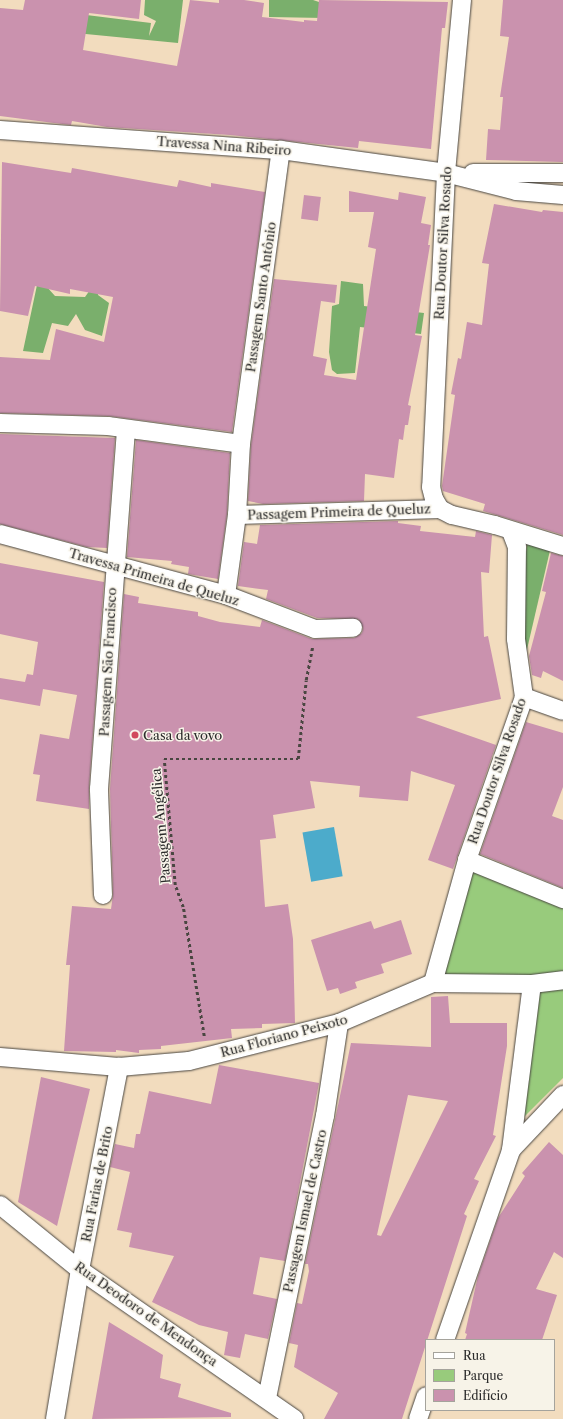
<!DOCTYPE html>
<html>
<head>
<meta charset="utf-8">
<style>
  body { margin:0 }
  #map { position:relative; width:563px; height:1419px; overflow:hidden; background:#f2dcbe; font-family:"Libre Caslon Text",serif }
  div>[style] { position:absolute }
  [style*='--x'] { left:calc(var(--x)*1px); top:calc(var(--y)*1px); width:calc(var(--w)*1px); rotate:calc(var(--a)*1deg) }
  .green>* { inset:0; background:#98cb7c }
  .forest>* { inset:0; background:#7aaf6c }
  .water>* { inset:0; background:#4cabcb; transform-origin:0 0 }
  .building>* { inset:0; background:#ca92ae; transform-origin:0 0 }
  .path>* { height:2.5px; margin-top:-1.25px; transform-origin:0; background:repeating-linear-gradient(90deg,#494641 0 3px,transparent 0 6px) }
  .roads { filter:drop-shadow(0 0 1px #494641) drop-shadow(0 0 1px #494641) }
  .street>* { height:18px; margin:-9px; padding:0 9px; transform-origin:9px; border-radius:9px; background:#fff }
  .dots>* { width:11px; height:11px; translate:-50% -50%; box-sizing:border-box; border:2px solid #f7f3e8; border-radius:50% }
  span { translate:-50% -50%; white-space:nowrap; text-align:center; line-height:1.15; -webkit-text-stroke:3px #f7f3e8; paint-order:stroke }
  .street-label { font-size:13px; color:#2b2b2b }
  .poi-label { font-size:13px; color:#2b2b2b }
  .left { translate:0 -50%; text-align:left }
  .legend { position:absolute; left:425px; top:1339px; width:130px; height:72px; box-sizing:border-box; background:#f7f3e8; border:1px solid #a5a39c; margin:0; padding:5px 7px; list-style:none; font-size:12px; color:#2b2b2b }
  .legend li { display:flex; align-items:center; gap:8px; height:20px }
  .legend b { width:20px; border:1px solid #a5a39c }
</style>
</head>
<body>
<div id="map">
  <div class="green">
    <div style="clip-path:polygon(473px 869px,563px 904px,563px 1078px,522px 1119px,541px 977px,441px 976px)"></div>
  </div>
  <div class="forest">
    <div style="clip-path:polygon(145px 0,183px 0,178px 43px,55px 31px,54px 11px,151px 23px,149px 36px,156px 21px,144px 15px)"></div>
    <div style="clip-path:polygon(269px 0,313px 0,325px 4px,324px 18px,269px 17px)"></div>
    <div style="clip-path:polygon(97px 280px,98px 295px,109px 303px,102px 336px,85px 330px,76px 314px,68px 326px,52px 323px,43px 353px,23px 351px,37px 285px,46px 286px,55px 296px,85px 297px)"></div>
    <div style="clip-path:polygon(341px 281px,363px 284px,364px 306px,424px 313px,421px 334px,360px 327px,355px 373px,337px 374px,332px 370px,329px 352px,332px 306px,339px 304px)"></div>
    <div style="clip-path:polygon(527px 544px,551px 546px,525px 658px,521px 595px)"></div>
  </div>
  <div class="water">
    <div style="left:334px;top:827px;width:50px;height:32px;rotate:80deg"></div>
  </div>
  <div class="building">
    <div style="clip-path:polygon(25px 0,141px 0,139px 19px,89px 13px,83px 50px,177px 66px,190px 0,219px 3px,219px 0,244px 0,264px 3px,262px 17px,304px 22px,304px 20px,317px 21px,319px 0,448px 2px,445px 28px,442px 28px,431px 149px,359px 141px,358px 148px,230px 135px,107px 127px,72px 121px,71px 125px,54px 123px,0 116px,0 8px,23px 10px)"></div>
    <div style="clip-path:polygon(503px 0,563px 0,563px 162px,486px 160px,488px 129px,500px 130px,503px 97px,500px 97px,509px 37px,500px 36px)"></div>
    <div style="clip-path:polygon(2px 162px,71px 173px,72px 168px,177px 187px,179px 180px,211px 187px,211px 183px,265px 192px,232px 432px,109px 416px,0 413px,0 357px,50px 360px,56px 329px,104px 342px,113px 297px,70px 289px,70px 294px,35px 286px,28px 316px,0 311px)"></div>
    <div style="clip-path:polygon(349px 191px,398px 200px,399px 192px,426px 197px,421px 223px,431px 225px,428px 245px,430px 245px,415px 335px,422px 336px,408px 405px,411px 406px,408px 425px,405px 425px,403px 440px,399px 439px,394px 478px,365px 474px,364px 501px,263px 504px,248px 501px,251px 445px,274px 279px,337px 285px,335px 303px,321px 301px,313px 356px,327px 359px,324px 375px,356px 380px,376px 249px,368px 247px,374px 212px,349px 212px)"></div>
    <div style="left:304px;top:195px;width:17px;height:24px;rotate:7deg"></div>
    <div style="clip-path:polygon(494px 204px,542px 212px,543px 210px,563px 212px,563px 535px,483px 511px,485px 504px,443px 491px,442px 486px,455px 395px,451px 394px,458px 358px,461px 359px,467px 322px,482px 325px,489px 264px,482px 263px)"></div>
    <div style="clip-path:polygon(0 434px,115px 438px,107px 548px,87px 547px,0 524px)"></div>
    <div style="clip-path:polygon(136px 440px,230px 453px,227px 514px,218px 579px,188px 574px,189px 567px,171px 564px,172px 561px,127px 557px)"></div>
    <div style="clip-path:polygon(398px 521px,398px 523px,421px 526px,420px 531px,475px 537px,476px 531px,492px 535px,489px 573px,481px 572px,484px 637px,488px 636px,501px 699px,416px 717px,496px 745px,453px 869px,428px 860px,455px 785px,411px 771px,408px 801px,359px 797px,360px 786px,310px 781px,315px 808px,273px 815px,276px 838px,260px 840px,265px 907px,288px 904px,293px 939px,295px 1023px,262px 1024px,262px 1028px,231px 1029px,232px 1038px,161px 1046px,161px 1049px,139px 1050px,139px 1053px,116px 1050px,116px 1052px,64px 1051px,70px 965px,66px 965px,72px 906px,111px 909px,113px 895px,110px 789px,124px 594px,139px 597px,138px 603px,198px 612px,198px 616px,220px 622px,260px 627px,262px 620px,312px 639px,354px 638px,362px 633px,363px 628px,358px 619px,317px 618px,266px 599px,268px 590px,238px 586px,244px 542px,257px 544px,260px 525px)"></div>
    <div style="clip-path:polygon(551px 553px,563px 556px,563px 681px,543px 671px,541px 678px,532px 675px,529px 656px,546px 592px,542px 591px)"></div>
    <div style="clip-path:polygon(0 563px,104px 582px,89px 788px,89px 809px,36px 801px,40px 775px,33px 774px,40px 734px,69px 739px,77px 695px,43px 689px,40px 706px,0 699px,0 678px,25px 682px,27px 674px,33px 675px,38px 642px,0 634px)"></div>
    <div style="clip-path:polygon(526px 722px,563px 733px,563px 787px,552px 816px,563px 820px,563px 888px,480px 854px)"></div>
    <div style="clip-path:polygon(401px 920px,412px 954px,381px 964px,384px 973px,355px 982px,357px 988px,340px 994px,338px 988px,327px 991px,311px 940px,371px 921px,374px 929px)"></div>
    <div style="clip-path:polygon(evenodd,448px 996px,450px 1023px,507px 1023px,507px 1046px,493px 1135px,496px 1136px,474px 1179px,479px 1181px,464px 1214px,467px 1216px,402px 1419px,324px 1419px,338px 1393px,294px 1367px,298px 1345px,289px 1343px,297px 1303px,302px 1304px,309px 1271px,308px 1264px,305px 1264px,351px 1043px,431px 1047px,431px 997px,448px 996px,408px 1095px,448px 1101px,381px 1236px,377px 1235px,408px 1095px)"></div>
    <div style="clip-path:polygon(219px 1065px,319px 1083px,285px 1261px,260px 1257px,253px 1294px,277px 1299px,268px 1339px,245px 1334px,240px 1358px,224px 1355px,228px 1332px,199px 1325px,152px 1302px,174px 1256px,129px 1247px,132px 1233px,117px 1230px,130px 1172px,110px 1167px,115px 1144px,134px 1148px,136px 1134px,140px 1134px,149px 1091px,211px 1104px)"></div>
    <div style="clip-path:polygon(41px 1077px,90px 1089px,57px 1226px,18px 1202px)"></div>
    <div style="clip-path:polygon(549px 1142px,563px 1155px,563px 1258px,554px 1252px,536px 1289px,557px 1295px,542px 1340px,465px 1340px,467px 1334px,465px 1333px,478px 1276px,498px 1218px,525px 1176px,522px 1173px)"></div>
    <div style="clip-path:polygon(109px 1322px,163px 1355px,160px 1378px,181px 1384px,178px 1397px,231px 1413px,231px 1417px,92px 1419px)"></div>
  </div>
  <div class="path">
    <div style="--x:204;--y:1036;--w:131;--a:-99.2"></div>
    <div style="--x:183;--y:907;--w:23;--a:-110"></div>
    <div style="--x:175;--y:885;--w:126;--a:-95"></div>
    <div style="--x:164;--y:759;--w:134;--a:0"></div>
    <div style="--x:298;--y:759;--w:79;--a:-84.2"></div>
    <div style="--x:306;--y:680;--w:33;--a:-79"></div>
  </div>
  <div class="roads">
    <div class="street">
      <div style="--x:462;--y:0;--w:174;--a:95.3"></div>
      <div style="--x:446;--y:173;--w:314;--a:92.7"></div>
      <div style="--x:431;--y:487;--w:12;--a:76"></div>
      <div style="--x:434;--y:499;--w:12;--a:59"></div>
      <div style="--x:440;--y:509;--w:13;--a:27"></div>
      <div style="--x:452;--y:515;--w:44;--a:13.1"></div>
      <div style="--x:495;--y:525;--w:71;--a:17.2"></div>
      <div style="--x:0;--y:130;--w:282;--a:4.1"></div>
      <div style="--x:281;--y:150;--w:167;--a:7.9"></div>
      <div style="--x:446;--y:173;--w:72;--a:14.4"></div>
      <div style="--x:516;--y:191;--w:47;--a:4.9"></div>
      <div style="--x:473;--y:173;--w:90;--a:0"></div>
      <div style="--x:0;--y:423;--w:108;--a:1.6"></div>
      <div style="--x:108;--y:426;--w:134;--a:7.7"></div>
      <div style="--x:237;--y:515;--w:203;--a:-1.7"></div>
      <div style="--x:0;--y:534;--w:234;--a:15.1"></div>
      <div style="--x:226;--y:595;--w:95;--a:20.9"></div>
      <div style="--x:315;--y:629;--w:38;--a:-2"></div>
      <div style="--x:226;--y:595;--w:81;--a:-82.2"></div>
      <div style="--x:237;--y:515;--w:71;--a:-86.8"></div>
      <div style="--x:241;--y:444;--w:297;--a:-82.3"></div>
      <div style="--x:524;--y:697;--w:41;--a:19.7"></div>
      <div style="--x:467;--y:860;--w:104;--a:22.1"></div>
      <div style="--x:103;--y:895;--w:106;--a:-92.2"></div>
      <div style="--x:99;--y:789;--w:361;--a:-85.7"></div>
      <div style="--x:433;--y:983;--w:128;--a:-74.5"></div>
      <div style="--x:467;--y:860;--w:173;--a:-70.7"></div>
      <div style="--x:524;--y:697;--w:59;--a:-97.9"></div>
      <div style="--x:516;--y:639;--w:92;--a:-89.4"></div>
      <div style="--x:517;--y:547;--w:17;--a:-111"></div>
      <div style="--x:0;--y:1057;--w:119;--a:4.8"></div>
      <div style="--x:119;--y:1067;--w:70;--a:-4.9"></div>
      <div style="--x:189;--y:1061;--w:155;--a:-14.2"></div>
      <div style="--x:339;--y:1023;--w:102;--a:-23.1"></div>
      <div style="--x:433;--y:983;--w:99;--a:0.6"></div>
      <div style="--x:532;--y:984;--w:31;--a:-7"></div>
      <div style="--x:511;--y:1150;--w:76;--a:-46.6"></div>
      <div style="--x:0;--y:1205;--w:103;--a:39.1"></div>
      <div style="--x:80;--y:1270;--w:261;--a:34.8"></div>
      <div style="--x:445;--y:1340;--w:201;--a:-70.8"></div>
      <div style="--x:511;--y:1150;--w:167;--a:-82.8"></div>
      <div style="--x:267;--y:1398;--w:288;--a:-78.4"></div>
      <div style="--x:325;--y:1116;--w:94;--a:-81.4"></div>
      <div style="--x:55;--y:1419;--w:151;--a:-80.5"></div>
      <div style="--x:80;--y:1270;--w:207;--a:-79.1"></div>
      <div style="--x:418;--y:1419;--w:24;--a:-71"></div>
    </div>
  </div>
  <div class="dots">
    <div style="left:135px;top:735px;background:#d1495b"></div>
  </div>
  <div class="street-label">
    <span style="left:224px;top:146px;rotate:4deg">Travessa Nina Ribeiro</span>
    <span style="left:443px;top:243px;rotate:-87deg">Rua Doutor Silva Rosado</span>
    <span style="left:261px;top:297px;rotate:-82deg">Passagem Santo Antônio</span>
    <span style="left:339px;top:512px;rotate:-2deg">Passagem Primeira de Queluz</span>
    <span style="left:154px;top:577px;rotate:16deg">Travessa Primeira de Queluz</span>
    <span style="left:108px;top:662px;rotate:-87deg">Passagem São Francisco</span>
    <span style="left:497px;top:771px;rotate:-71deg">Rua Doutor Silva Rosado</span>
    <span style="left:161px;top:826px;rotate:-95deg">Passagem Angélica</span>
    <span style="left:284px;top:1036px;rotate:-15deg">Rua Floriano Peixoto</span>
    <span style="left:97px;top:1184px;rotate:-79deg">Rua Farias de Brito</span>
    <span style="left:305px;top:1211px;rotate:-78deg">Passagem Ismael de Castro</span>
    <span style="left:146px;top:1314px;rotate:35deg">Rua Deodoro de Mendonça</span>
  </div>
  <div class="poi-label">
    <span class="left" style="left:143px;top:735px">Casa da vovo</span>
  </div>
  <ul class="legend">
  <li><b style="height:5px;background:#fff"></b>Rua</li>
  <li><b style="height:11px;background:#98cb7c"></b>Parque</li>
  <li><b style="height:11px;background:#ca92ae"></b>Edifício</li>
  </ul>
</div>
</body>
</html>
